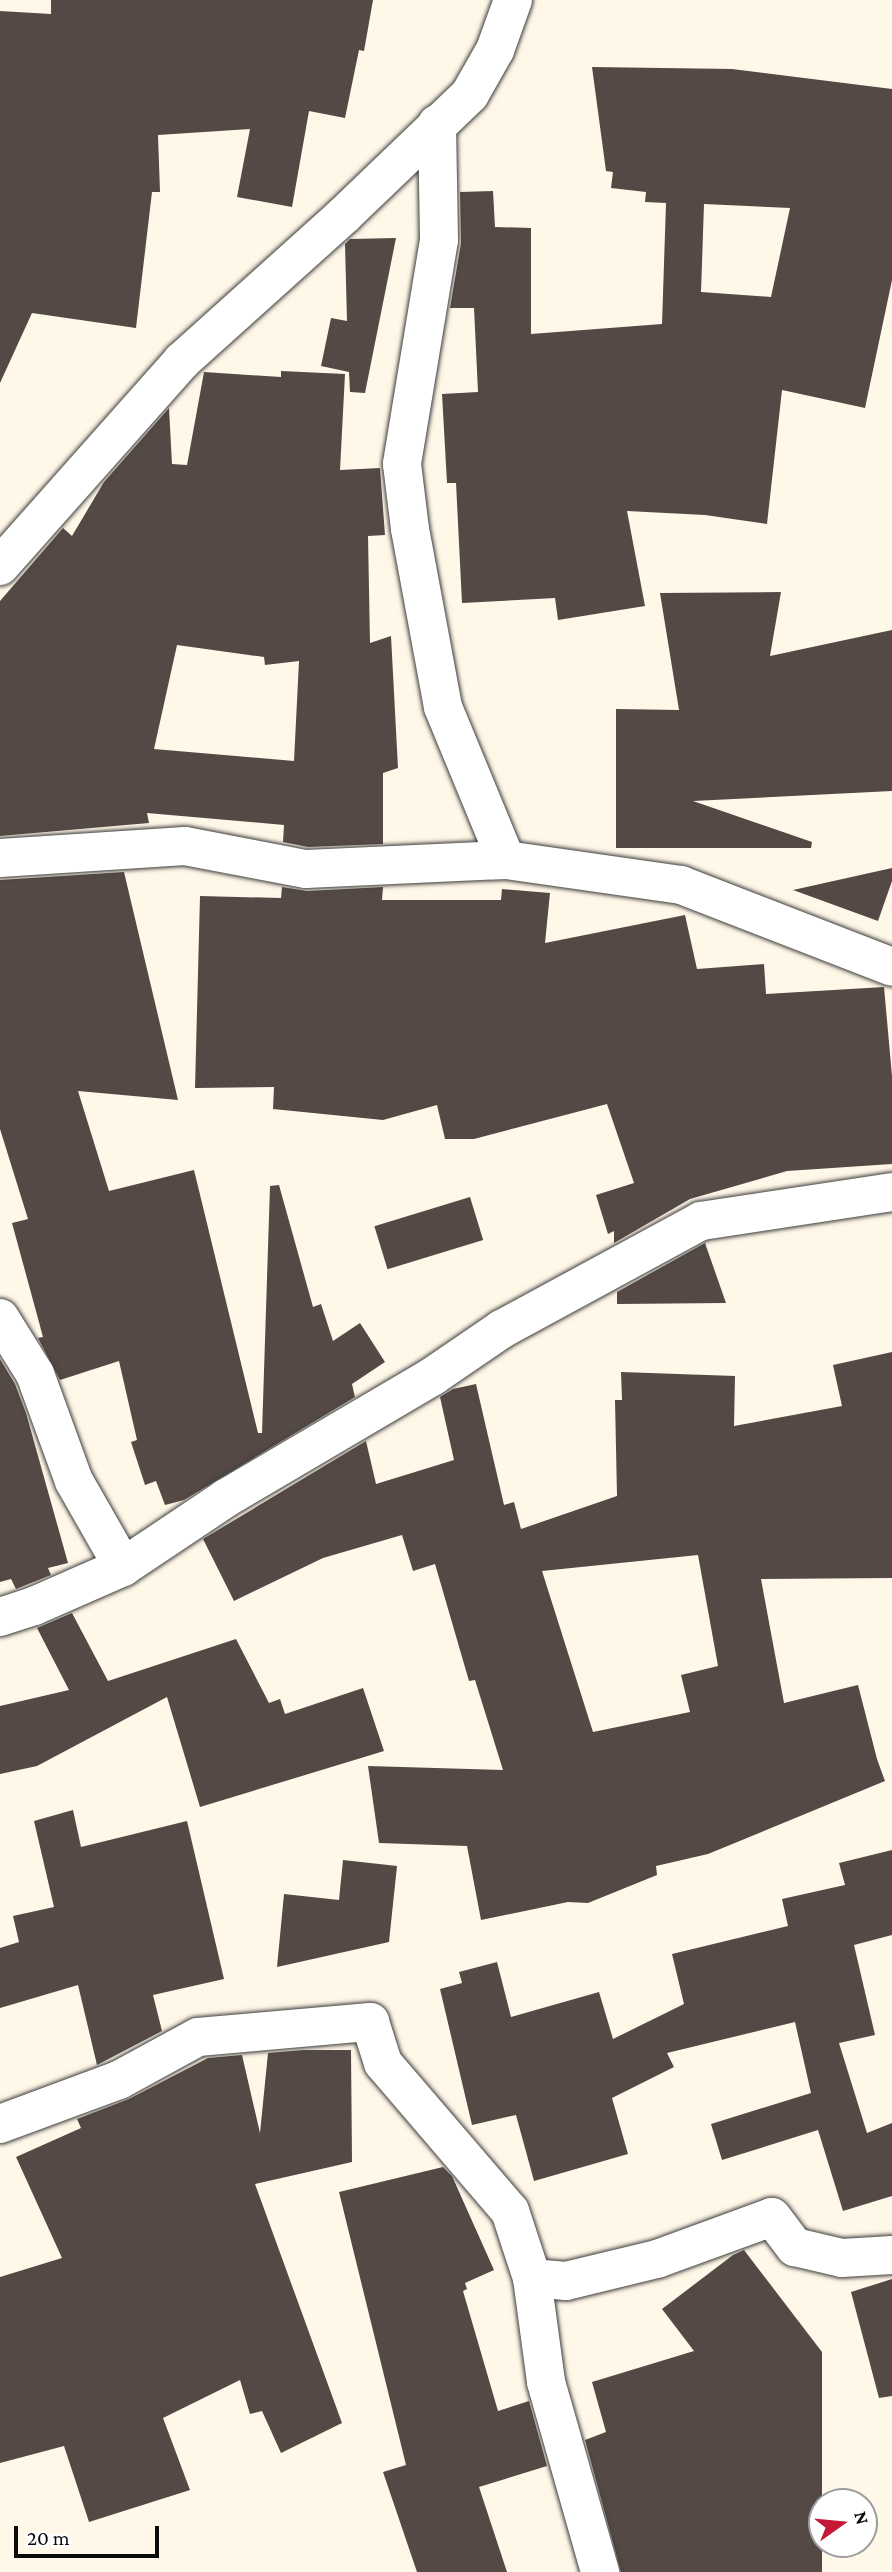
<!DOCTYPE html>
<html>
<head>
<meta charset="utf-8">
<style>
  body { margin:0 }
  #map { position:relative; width:892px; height:2572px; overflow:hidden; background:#fff7e7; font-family:"Crimson Pro",serif }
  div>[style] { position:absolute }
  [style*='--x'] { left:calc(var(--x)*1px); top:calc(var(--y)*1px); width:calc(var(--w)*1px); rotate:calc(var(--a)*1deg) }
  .building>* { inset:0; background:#544945; transform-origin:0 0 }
  .roads { filter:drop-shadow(0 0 2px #3d3d3d) drop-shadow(0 0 2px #3d3d3d) }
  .street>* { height:38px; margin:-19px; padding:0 19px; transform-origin:19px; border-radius:19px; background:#fff }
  span { translate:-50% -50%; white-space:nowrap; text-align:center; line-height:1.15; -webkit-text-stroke:7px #fff; paint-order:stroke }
  .north { position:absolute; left:808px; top:2488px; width:70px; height:70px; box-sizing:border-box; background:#fff; border:2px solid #9d9d9d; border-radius:50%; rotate:75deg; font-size:19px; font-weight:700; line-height:28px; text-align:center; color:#0a0a0a }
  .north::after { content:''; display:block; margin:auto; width:24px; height:32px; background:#c51736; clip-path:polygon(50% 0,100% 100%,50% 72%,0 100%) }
  .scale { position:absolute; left:14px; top:2526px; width:145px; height:32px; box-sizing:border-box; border:4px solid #0a0a0a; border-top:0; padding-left:9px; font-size:21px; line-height:24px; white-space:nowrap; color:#0a0a0a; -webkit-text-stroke:5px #fff; paint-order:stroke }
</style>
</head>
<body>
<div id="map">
  <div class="building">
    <div style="clip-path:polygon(51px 0,373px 0,364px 51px,359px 50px,345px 118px,309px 111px,292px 207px,237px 197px,250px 129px,158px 135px,160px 192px,152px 192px,136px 328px,32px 313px,0 383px,0 11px,51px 14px)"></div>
    <div style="clip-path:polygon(evenodd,592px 67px,732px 69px,892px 89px,892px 280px,865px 408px,782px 390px,767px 524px,705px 515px,627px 511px,645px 606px,558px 620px,555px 598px,462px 603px,456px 483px,447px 483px,442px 394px,478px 392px,474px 308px,450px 308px,461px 243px,460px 192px,493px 191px,495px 227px,531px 228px,531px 334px,662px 324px,666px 203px,645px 202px,646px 192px,611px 188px,613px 172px,606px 171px,592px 67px,704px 204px,790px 208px,771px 297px,701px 292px,704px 204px)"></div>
    <div style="clip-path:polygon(396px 238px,365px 393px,350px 392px,349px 372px,321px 366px,331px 318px,347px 321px,345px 244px,350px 239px)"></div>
    <div style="clip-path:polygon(evenodd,281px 371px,345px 374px,340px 470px,380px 468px,385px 535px,368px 536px,370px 643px,391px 636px,398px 768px,383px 773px,383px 844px,308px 847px,283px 842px,284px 825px,147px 813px,149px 823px,0 836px,0 601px,63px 528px,72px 536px,104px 482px,169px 408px,172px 464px,187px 465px,204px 372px,281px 377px,281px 371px,177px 645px,264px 657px,265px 665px,299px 661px,294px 761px,154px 749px,177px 645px)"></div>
    <div style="clip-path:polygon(781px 592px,770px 656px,892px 630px,892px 791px,693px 801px,812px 842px,811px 848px,616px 848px,616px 709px,679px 710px,660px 593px)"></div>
    <div style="clip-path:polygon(892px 868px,892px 881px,878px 921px,793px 890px)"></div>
    <div style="clip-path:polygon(124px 872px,178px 1100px,78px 1091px,109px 1191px,194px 1170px,258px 1433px,262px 1433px,270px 1186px,279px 1185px,313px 1307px,321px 1304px,333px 1341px,360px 1323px,385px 1362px,352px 1384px,355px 1397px,184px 1500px,165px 1505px,156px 1481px,145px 1485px,131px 1442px,137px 1440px,119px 1361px,60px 1380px,38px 1338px,43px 1337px,12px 1223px,28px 1219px,0 1129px,0 880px)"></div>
    <div style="clip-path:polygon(282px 887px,307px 891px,383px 887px,382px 900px,501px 900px,502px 889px,550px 893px,545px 943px,685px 915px,697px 969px,764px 964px,766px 994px,884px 987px,892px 1076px,892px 1164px,787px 1171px,690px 1199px,614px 1243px,614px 1231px,608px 1234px,596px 1195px,634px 1183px,607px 1104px,474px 1139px,445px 1139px,437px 1105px,383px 1120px,273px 1109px,274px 1087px,195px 1088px,200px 896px,281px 898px)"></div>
    <div style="left:470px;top:1197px;width:45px;height:100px;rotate:73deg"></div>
    <div style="clip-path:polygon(705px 1243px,726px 1303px,617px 1304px,617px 1292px)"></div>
    <div style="clip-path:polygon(evenodd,892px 1352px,892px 1578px,761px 1579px,784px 1703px,858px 1685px,877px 1759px,885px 1781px,708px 1854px,656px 1866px,657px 1875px,588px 1903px,568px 1902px,481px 1920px,467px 1846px,379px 1843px,368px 1766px,503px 1770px,475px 1680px,469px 1681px,435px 1564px,413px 1571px,402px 1535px,323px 1558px,234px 1601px,203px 1539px,366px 1441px,376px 1484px,454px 1460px,440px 1397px,453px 1389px,476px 1384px,504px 1505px,514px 1502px,521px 1529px,617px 1496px,615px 1400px,622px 1400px,621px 1372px,735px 1376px,734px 1426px,842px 1406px,833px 1365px,892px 1352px,698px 1555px,718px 1666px,681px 1675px,690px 1712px,593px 1732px,542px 1571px,698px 1555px)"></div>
    <div style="clip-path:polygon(0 1359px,15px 1384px,26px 1413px,68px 1563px,48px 1568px,51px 1575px,16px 1589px,11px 1579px,0 1582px)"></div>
    <div style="clip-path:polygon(72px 1613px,108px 1681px,236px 1639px,269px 1703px,280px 1699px,285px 1714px,363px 1688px,384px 1751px,200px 1807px,167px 1697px,37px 1766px,0 1774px,0 1706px,69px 1690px,37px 1628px)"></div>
    <div style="clip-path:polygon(73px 1810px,81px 1847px,187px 1821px,224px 1979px,153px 1995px,162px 2031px,97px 2065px,78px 1985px,0 2008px,0 1948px,19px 1942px,13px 1916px,54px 1907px,34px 1821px)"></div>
    <div style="clip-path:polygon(892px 1850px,892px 1935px,854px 1945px,875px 2035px,839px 2043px,867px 2133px,892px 2123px,892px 2196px,843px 2211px,818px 2130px,722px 2160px,711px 2124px,811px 2093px,795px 2022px,667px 2053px,674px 2067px,612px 2098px,628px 2154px,534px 2181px,516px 2115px,472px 2125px,440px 1989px,462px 1983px,459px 1972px,497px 1962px,511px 2017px,599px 1992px,613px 2039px,684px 2004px,672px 1954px,788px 1926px,782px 1899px,845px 1885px,839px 1863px)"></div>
    <div style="clip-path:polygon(343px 1860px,397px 1866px,389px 1942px,277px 1967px,284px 1894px,339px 1900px)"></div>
    <div style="clip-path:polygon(303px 2050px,351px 2050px,352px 2162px,255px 2184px,342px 2423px,281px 2453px,262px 2411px,250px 2414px,240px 2380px,163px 2418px,190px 2490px,89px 2522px,64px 2446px,0 2463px,0 2277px,62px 2258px,16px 2157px,81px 2128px,77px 2119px,129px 2099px,208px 2058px,242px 2055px,260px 2133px,268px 2053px)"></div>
    <div style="clip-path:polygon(443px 2167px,452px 2176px,494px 2270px,465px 2283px,467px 2289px,463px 2291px,498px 2411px,529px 2401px,547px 2466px,479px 2487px,507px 2572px,417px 2572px,383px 2472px,406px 2465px,339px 2192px)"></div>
    <div style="clip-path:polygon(744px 2250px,822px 2352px,822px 2572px,621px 2572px,585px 2440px,606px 2432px,592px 2382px,694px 2351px,662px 2309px,733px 2255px)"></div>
    <div style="clip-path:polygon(892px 2279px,892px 2396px,879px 2398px,851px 2292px)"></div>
  </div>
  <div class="roads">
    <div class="street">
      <div style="--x:437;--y:124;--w:116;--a:89"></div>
      <div style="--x:439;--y:240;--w:227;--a:99.4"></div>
      <div style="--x:402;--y:464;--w:65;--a:83"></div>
      <div style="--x:410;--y:529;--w:181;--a:79.5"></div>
      <div style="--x:443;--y:707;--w:165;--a:67.6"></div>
      <div style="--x:0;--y:566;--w:274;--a:-48.4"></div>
      <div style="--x:182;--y:361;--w:217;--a:-42"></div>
      <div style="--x:343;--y:216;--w:176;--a:-43.8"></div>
      <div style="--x:470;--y:94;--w:51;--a:-60.4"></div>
      <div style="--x:495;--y:50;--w:53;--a:-70.2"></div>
      <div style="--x:0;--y:858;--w:185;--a:-3.7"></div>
      <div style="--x:185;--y:846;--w:123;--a:10.8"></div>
      <div style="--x:306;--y:869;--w:200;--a:-2.6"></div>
      <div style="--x:506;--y:860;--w:177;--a:8.1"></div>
      <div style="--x:681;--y:885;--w:226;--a:21.2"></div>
      <div style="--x:0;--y:1318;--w:66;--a:58"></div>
      <div style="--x:35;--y:1374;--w:114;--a:70"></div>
      <div style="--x:74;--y:1481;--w:99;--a:60.3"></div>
      <div style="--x:0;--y:1617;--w:36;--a:-18"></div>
      <div style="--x:34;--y:1606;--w:97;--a:-23.7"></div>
      <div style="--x:123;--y:1567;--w:124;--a:-33.8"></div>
      <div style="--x:226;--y:1498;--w:240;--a:-30.5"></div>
      <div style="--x:433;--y:1376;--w:83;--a:-34.3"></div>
      <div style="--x:502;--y:1329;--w:226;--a:-28.5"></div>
      <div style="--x:701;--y:1221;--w:193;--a:-8.6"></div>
      <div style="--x:0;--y:2124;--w:127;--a:-20.3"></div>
      <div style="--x:119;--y:2080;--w:90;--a:-28.6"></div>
      <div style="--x:198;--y:2037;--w:173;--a:-5"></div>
      <div style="--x:370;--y:2022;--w:43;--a:72.4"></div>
      <div style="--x:383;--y:2063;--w:195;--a:49.4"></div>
      <div style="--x:510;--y:2211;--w:71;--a:71.8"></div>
      <div style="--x:532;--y:2278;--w:105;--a:82.3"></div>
      <div style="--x:546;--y:2382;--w:198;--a:74.1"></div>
      <div style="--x:532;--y:2278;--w:34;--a:5"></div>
      <div style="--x:566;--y:2281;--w:94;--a:-13.6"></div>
      <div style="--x:657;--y:2259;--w:122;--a:-20.1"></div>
      <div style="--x:772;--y:2217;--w:38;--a:53"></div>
      <div style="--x:795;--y:2247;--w:48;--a:13.2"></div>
      <div style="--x:842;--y:2258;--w:50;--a:-3.4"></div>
    </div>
  </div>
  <div class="north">N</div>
  <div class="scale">20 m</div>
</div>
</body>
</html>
